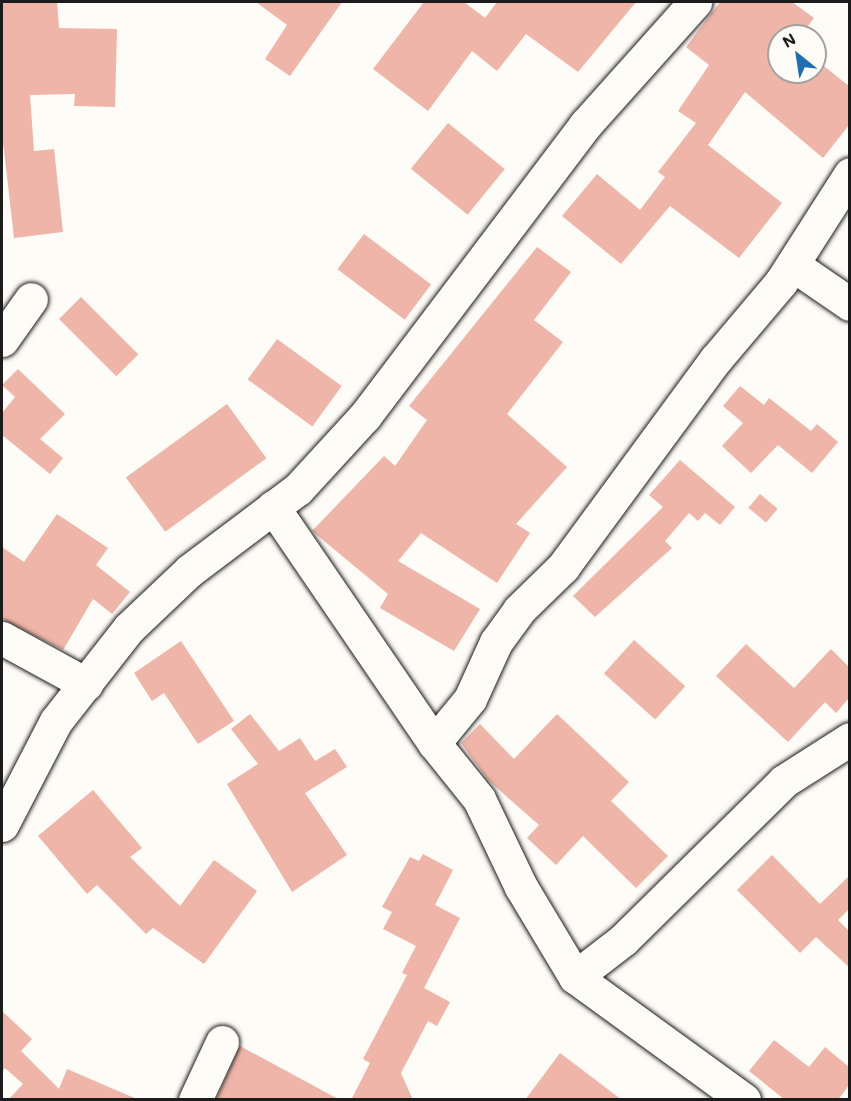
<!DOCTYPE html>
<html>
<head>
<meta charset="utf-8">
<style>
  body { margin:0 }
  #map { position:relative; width:851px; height:1101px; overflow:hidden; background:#fdfcf7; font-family:Mali,sans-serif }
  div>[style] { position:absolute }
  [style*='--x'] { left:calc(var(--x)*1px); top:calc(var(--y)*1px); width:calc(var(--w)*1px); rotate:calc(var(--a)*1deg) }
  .building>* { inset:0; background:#efb5a8; transform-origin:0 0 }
  .roads { filter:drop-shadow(0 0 2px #1c1c1c) drop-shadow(0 0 2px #1c1c1c) }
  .minor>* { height:33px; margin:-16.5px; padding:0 16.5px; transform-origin:16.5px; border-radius:16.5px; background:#fdfcf7 }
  span { translate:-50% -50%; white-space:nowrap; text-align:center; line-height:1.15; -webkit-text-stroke:4.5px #fdfcf7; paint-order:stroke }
  .frame { position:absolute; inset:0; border:3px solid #1c1c1c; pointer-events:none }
  .north { position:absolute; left:767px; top:24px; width:60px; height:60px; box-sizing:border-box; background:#fdfcf7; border:2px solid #a3a29f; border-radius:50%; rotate:330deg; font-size:16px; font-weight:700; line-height:24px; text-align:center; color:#1c1c1c }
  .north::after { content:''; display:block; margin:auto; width:21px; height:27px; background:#1f6fb2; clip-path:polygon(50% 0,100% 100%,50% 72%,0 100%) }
</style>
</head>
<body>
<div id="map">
  <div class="building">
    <div style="clip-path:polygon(2px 2px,57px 2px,59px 28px,117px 29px,115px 107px,74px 106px,75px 94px,30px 95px,34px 151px,54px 149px,63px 232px,14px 238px,2px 133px)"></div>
    <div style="clip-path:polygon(256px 2px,342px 2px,290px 76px,265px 59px,287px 25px)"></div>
    <div style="clip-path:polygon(424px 2px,464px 2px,485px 18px,497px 2px,636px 2px,578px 72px,526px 34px,497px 71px,472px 51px,428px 111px,373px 69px)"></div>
    <div style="clip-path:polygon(720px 2px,792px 2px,814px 18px,800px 36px,779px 36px,779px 72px,815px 72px,815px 59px,849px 86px,849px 125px,823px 158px,745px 92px,708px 145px,782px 203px,739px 258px,670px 206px,621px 264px,562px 216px,597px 174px,640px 210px,665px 177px,658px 172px,696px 123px,678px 111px,709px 65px,686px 47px)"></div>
    <div style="left:448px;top:123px;width:73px;height:59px;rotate:39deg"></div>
    <div style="left:364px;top:234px;width:84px;height:44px;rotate:37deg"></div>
    <div style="clip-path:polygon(537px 247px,571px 272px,534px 320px,563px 342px,507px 414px,567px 467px,516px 524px,530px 533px,497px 583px,421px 533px,398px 561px,480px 609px,454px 651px,380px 608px,388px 594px,312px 531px,384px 456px,395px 466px,427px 420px,409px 406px)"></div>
    <div style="left:81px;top:297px;width:81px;height:31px;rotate:45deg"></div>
    <div style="left:277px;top:339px;width:80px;height:50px;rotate:36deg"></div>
    <div style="clip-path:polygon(18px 369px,65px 414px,40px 439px,63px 458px,50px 474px,2px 435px,2px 413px,15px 397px,2px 385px)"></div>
    <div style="clip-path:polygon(740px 386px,764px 405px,769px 398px,811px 431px,817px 424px,838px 442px,812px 473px,778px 445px,751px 473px,722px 446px,743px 423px,723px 406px)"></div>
    <div style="left:227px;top:404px;width:67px;height:125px;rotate:54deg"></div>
    <div style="clip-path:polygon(680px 460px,735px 507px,720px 525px,705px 513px,698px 521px,689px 513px,665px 541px,672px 548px,595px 617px,573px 596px,663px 507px,649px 495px)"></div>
    <div style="left:760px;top:494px;width:23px;height:18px;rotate:40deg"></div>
    <div style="clip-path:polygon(57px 514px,108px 548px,96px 565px,130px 592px,112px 614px,93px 599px,63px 650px,2px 619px,2px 547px,24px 562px)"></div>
    <div style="left:634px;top:640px;width:69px;height:45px;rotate:42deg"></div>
    <div style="clip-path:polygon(181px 641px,234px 721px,198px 744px,164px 693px,152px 701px,134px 673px)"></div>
    <div style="clip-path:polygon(746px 644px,794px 688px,831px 649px,849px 667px,849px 698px,836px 713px,825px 702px,788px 742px,716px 676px)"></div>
    <div style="clip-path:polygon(250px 714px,279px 751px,300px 738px,315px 761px,335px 749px,347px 767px,305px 793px,347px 855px,292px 892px,227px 784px,258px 764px,231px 729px)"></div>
    <div style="clip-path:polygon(557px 714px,629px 782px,611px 801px,668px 856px,636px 888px,583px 836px,556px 865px,527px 838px,539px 825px,488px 780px,461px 743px,480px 724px,514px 759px)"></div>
    <div style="clip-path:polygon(93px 790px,142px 848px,130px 857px,180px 906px,214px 860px,257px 891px,204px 964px,153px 928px,146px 934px,97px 885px,87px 894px,38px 836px)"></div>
    <div style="clip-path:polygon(423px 854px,453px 870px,435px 905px,460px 918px,424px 988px,450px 1002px,437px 1026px,428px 1021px,401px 1073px,413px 1100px,351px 1100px,370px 1063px,363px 1059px,407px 975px,402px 973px,416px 946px,383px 929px,392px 912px,382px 907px,410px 857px,419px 861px)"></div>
    <div style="clip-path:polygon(772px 855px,820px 904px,849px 876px,849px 909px,838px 920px,849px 931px,849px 967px,816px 937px,800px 953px,737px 890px)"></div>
    <div style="clip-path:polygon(2px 1011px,32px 1039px,21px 1051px,59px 1089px,67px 1069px,139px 1100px,8px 1100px,23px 1084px,5px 1068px,2px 1072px)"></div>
    <div style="clip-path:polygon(774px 1040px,809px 1067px,825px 1047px,849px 1067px,849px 1085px,838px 1100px,785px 1100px,749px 1071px)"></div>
    <div style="clip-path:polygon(240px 1046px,340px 1100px,216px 1100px)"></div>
    <div style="clip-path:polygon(560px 1053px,622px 1100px,525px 1100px)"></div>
  </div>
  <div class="roads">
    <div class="minor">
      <div style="--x:793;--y:265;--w:69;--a:34.4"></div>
      <div style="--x:2;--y:340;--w:50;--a:-54.7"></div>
      <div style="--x:273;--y:507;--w:286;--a:55.7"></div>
      <div style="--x:434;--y:743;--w:72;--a:51.2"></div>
      <div style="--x:479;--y:799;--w:98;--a:64.5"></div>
      <div style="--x:521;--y:887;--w:105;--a:59"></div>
      <div style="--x:575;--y:977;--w:209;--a:36"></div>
      <div style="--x:2;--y:638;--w:96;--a:28.7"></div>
      <div style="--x:434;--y:743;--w:57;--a:-50.7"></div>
      <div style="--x:470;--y:699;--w:63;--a:-65.5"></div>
      <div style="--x:496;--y:642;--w:39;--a:-54"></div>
      <div style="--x:519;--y:610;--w:62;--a:-44.3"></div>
      <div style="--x:563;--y:567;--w:258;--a:-53.7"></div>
      <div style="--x:716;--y:359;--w:101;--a:-49.8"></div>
      <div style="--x:781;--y:282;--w:128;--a:-57.4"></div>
      <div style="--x:2;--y:825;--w:117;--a:-62.6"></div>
      <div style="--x:56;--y:721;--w:118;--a:-51.9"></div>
      <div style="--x:129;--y:628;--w:83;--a:-43.5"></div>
      <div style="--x:189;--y:571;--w:136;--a:-37"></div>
      <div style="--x:298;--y:489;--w:99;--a:-47.5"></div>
      <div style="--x:365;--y:416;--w:366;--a:-52.9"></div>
      <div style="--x:586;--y:124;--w:164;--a:-48.2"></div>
      <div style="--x:575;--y:977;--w:61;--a:-37.6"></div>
      <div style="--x:623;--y:940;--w:226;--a:-44.6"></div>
      <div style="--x:784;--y:781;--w:78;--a:-32.5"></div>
      <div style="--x:195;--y:1100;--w:64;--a:-65"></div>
    </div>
  </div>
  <div class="frame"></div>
  <div class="north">N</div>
</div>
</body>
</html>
